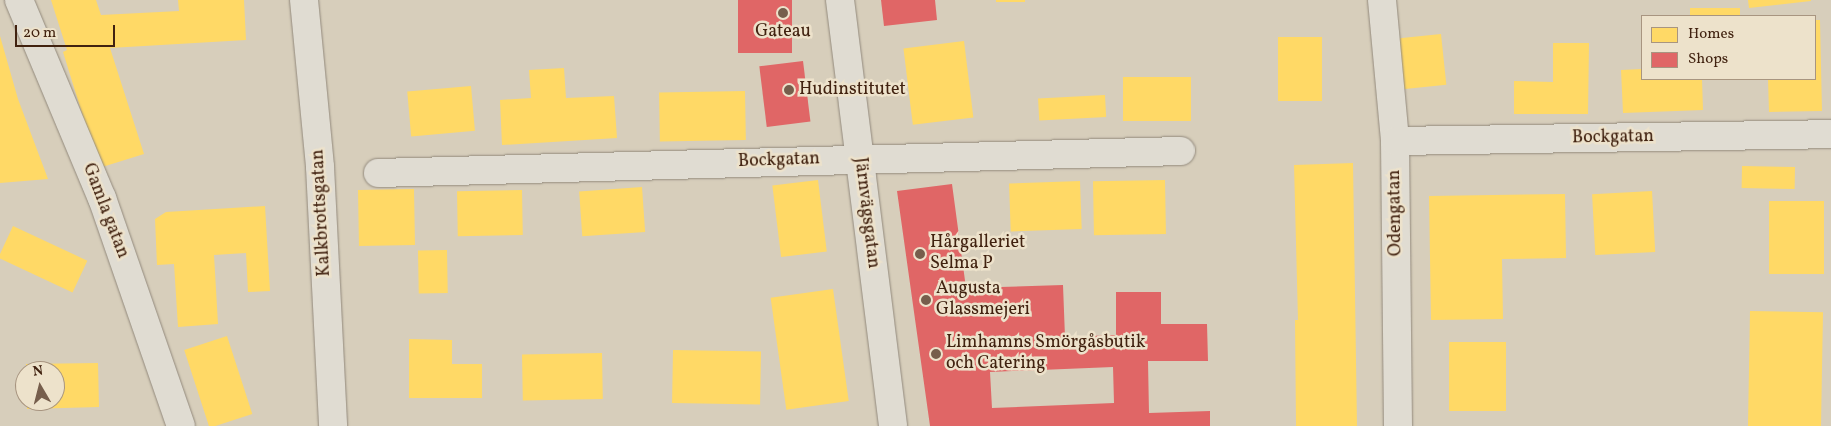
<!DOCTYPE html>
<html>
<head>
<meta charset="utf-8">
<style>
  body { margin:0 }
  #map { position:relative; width:1831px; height:426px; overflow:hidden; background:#d7cebb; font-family:Vollkorn,serif }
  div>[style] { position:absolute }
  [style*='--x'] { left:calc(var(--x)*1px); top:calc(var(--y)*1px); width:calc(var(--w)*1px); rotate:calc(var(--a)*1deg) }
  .homes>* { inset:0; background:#ffd966; transform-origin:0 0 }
  .shops>* { inset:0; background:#e06666; transform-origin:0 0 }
  .roads { filter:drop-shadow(0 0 1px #92897c) drop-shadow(0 0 1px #92897c) }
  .street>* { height:28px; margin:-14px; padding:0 14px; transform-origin:14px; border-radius:14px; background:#e0dcd2 }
  .secondary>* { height:28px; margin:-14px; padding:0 14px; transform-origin:14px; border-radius:14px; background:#e0dcd2 }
  .dots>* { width:14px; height:14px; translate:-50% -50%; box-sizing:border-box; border:2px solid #ede2cb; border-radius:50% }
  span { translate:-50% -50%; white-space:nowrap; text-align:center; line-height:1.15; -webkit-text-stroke:5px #ede2cb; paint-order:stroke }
  .poi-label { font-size:18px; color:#412210 }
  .left { translate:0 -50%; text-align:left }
  .street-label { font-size:18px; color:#412210 }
  .legend { position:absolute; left:1641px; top:15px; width:175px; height:65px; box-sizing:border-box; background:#ede2cb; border:1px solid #a89580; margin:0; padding:6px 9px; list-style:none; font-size:15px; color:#412210 }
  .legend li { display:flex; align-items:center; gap:10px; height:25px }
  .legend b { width:25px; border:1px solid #a89580 }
  .north { position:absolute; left:15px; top:361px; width:50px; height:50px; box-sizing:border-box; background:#ede2cb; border:1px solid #a89580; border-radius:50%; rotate:352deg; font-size:14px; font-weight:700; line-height:20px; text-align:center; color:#412210 }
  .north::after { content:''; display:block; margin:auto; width:18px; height:22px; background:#765e4c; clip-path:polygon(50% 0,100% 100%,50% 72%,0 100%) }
  .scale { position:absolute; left:15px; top:25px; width:100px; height:22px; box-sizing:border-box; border:2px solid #412210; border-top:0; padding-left:6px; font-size:15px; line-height:18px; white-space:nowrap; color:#412210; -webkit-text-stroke:4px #ede2cb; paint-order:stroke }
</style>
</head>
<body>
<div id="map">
  <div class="homes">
    <div style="clip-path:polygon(51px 0,96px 0,101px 15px,179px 11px,178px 0,244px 0,246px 40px,110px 48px,144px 154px,99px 168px,63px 52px,67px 50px)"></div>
    <div style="left:996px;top:0;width:29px;height:2px"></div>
    <div style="clip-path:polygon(1748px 0,1811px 0,1811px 1px,1749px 8px)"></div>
    <div style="left:1690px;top:8px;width:50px;height:8px"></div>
    <div style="clip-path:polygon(1815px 20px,1820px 20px,1822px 111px,1769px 112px,1768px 79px,1815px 79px)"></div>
    <div style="left:1441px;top:34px;width:51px;height:44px;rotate:84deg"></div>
    <div style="clip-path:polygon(0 36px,18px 99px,48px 179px,0 183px)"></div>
    <div style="left:1278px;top:37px;width:44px;height:64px"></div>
    <div style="left:964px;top:41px;width:77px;height:61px;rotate:83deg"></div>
    <div style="clip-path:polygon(1553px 43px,1589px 43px,1588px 114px,1514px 114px,1514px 81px,1553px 82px)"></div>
    <div style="clip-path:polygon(564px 68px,566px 98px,614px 96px,617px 138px,502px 145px,500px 100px,531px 98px,529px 70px)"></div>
    <div style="clip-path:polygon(1642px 69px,1642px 79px,1702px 79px,1703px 110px,1623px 113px,1621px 70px)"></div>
    <div style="left:1191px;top:77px;width:44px;height:68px;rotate:90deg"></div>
    <div style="left:471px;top:86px;width:45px;height:64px;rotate:85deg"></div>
    <div style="left:745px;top:91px;width:49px;height:86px;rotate:89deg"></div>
    <div style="left:1105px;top:95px;width:22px;height:67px;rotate:87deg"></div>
    <div style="clip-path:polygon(1353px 163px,1357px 426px,1296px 426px,1295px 320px,1298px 320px,1294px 165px)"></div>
    <div style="left:1742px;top:166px;width:53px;height:22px;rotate:1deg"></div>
    <div style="left:818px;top:180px;width:72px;height:46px;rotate:83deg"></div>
    <div style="left:1165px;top:180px;width:54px;height:72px;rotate:89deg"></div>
    <div style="left:1080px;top:181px;width:48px;height:71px;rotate:88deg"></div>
    <div style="left:642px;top:187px;width:45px;height:63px;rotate:86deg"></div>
    <div style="left:414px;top:189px;width:56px;height:56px;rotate:89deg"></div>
    <div style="left:522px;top:190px;width:45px;height:65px;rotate:89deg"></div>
    <div style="left:1652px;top:191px;width:61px;height:60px;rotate:87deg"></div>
    <div style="clip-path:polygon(1565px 194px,1566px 258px,1502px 259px,1503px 319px,1431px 320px,1429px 196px)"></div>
    <div style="left:1769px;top:201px;width:55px;height:73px"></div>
    <div style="clip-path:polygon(265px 206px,270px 291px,248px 292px,246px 253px,214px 255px,218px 324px,178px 327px,174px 264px,157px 265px,155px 219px,166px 212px)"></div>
    <div style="left:13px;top:226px;width:82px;height:35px;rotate:25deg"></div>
    <div style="left:447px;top:250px;width:43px;height:29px;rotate:89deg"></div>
    <div style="left:833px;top:289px;width:113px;height:63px;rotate:82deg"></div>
    <div style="left:1750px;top:311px;width:73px;height:115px;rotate:1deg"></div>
    <div style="left:227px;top:336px;width:82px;height:45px;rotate:72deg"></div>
    <div style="clip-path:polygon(409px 339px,452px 340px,452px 364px,482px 364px,482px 398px,409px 398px)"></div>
    <div style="left:1449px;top:342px;width:57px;height:69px"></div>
    <div style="left:673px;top:350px;width:88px;height:53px;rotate:1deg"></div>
    <div style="left:602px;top:353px;width:46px;height:80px;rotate:89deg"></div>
    <div style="clip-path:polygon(98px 363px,99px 407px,27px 409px,27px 401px,55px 401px,55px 371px,26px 371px,26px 364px)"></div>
  </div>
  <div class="shops">
    <div style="left:738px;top:0;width:54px;height:53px"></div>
    <div style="clip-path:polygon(881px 0,935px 0,937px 20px,884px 26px)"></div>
    <div style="left:803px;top:61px;width:61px;height:44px;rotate:83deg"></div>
    <div style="clip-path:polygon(evenodd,952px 184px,966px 288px,1063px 285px,1065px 337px,1116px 335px,1116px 292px,1161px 292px,1161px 324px,1207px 324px,1208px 361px,1148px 361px,1149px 413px,1210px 411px,1210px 426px,930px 426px,897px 191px,952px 184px,1113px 367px,1114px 403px,992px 408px,990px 372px,1113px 367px)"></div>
  </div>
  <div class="roads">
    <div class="street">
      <div style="--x:19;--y:0;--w:215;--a:67.3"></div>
      <div style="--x:102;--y:198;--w:241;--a:70.9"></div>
      <div style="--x:840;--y:0;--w:429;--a:82.9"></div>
      <div style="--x:1382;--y:0;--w:142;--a:84.7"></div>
      <div style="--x:1395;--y:141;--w:285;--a:89.4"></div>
      <div style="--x:1395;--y:141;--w:436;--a:-0.9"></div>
      <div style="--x:378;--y:173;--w:803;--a:-1.57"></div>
    </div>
    <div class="secondary">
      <div style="--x:304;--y:0;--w:168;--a:84.5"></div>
      <div style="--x:320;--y:167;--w:259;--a:87.1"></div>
    </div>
  </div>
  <div class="dots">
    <div style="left:783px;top:13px;background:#765e4c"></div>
    <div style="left:789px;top:90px;background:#765e4c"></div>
    <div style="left:920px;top:254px;background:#765e4c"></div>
    <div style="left:926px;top:300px;background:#765e4c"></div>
    <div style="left:936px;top:354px;background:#765e4c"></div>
  </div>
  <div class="poi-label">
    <span style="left:783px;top:32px">Gateau</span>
    <span class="left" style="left:799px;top:90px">Hudinstitutet</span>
    <span class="left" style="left:930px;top:254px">Hårgalleriet<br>Selma P</span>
    <span class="left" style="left:936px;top:300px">Augusta<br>Glassmejeri</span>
    <span class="left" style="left:946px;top:354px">Limhamns Smörgåsbutik<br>och Catering</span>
  </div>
  <div class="street-label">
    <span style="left:1613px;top:138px;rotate:-1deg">Bockgatan</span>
    <span style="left:779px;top:161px;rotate:-2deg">Bockgatan</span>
    <span style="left:105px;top:211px;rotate:69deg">Gamla gatan</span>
    <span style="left:322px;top:213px;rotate:-93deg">Kalkbrottsgatan</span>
    <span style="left:866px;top:213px;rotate:83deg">Järnvägsgatan</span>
    <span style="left:1396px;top:213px;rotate:-91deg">Odengatan</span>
  </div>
  <ul class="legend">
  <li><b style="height:14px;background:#ffd966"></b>Homes</li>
  <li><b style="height:14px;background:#e06666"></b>Shops</li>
  </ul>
  <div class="north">N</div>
  <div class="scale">20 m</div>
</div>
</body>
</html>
